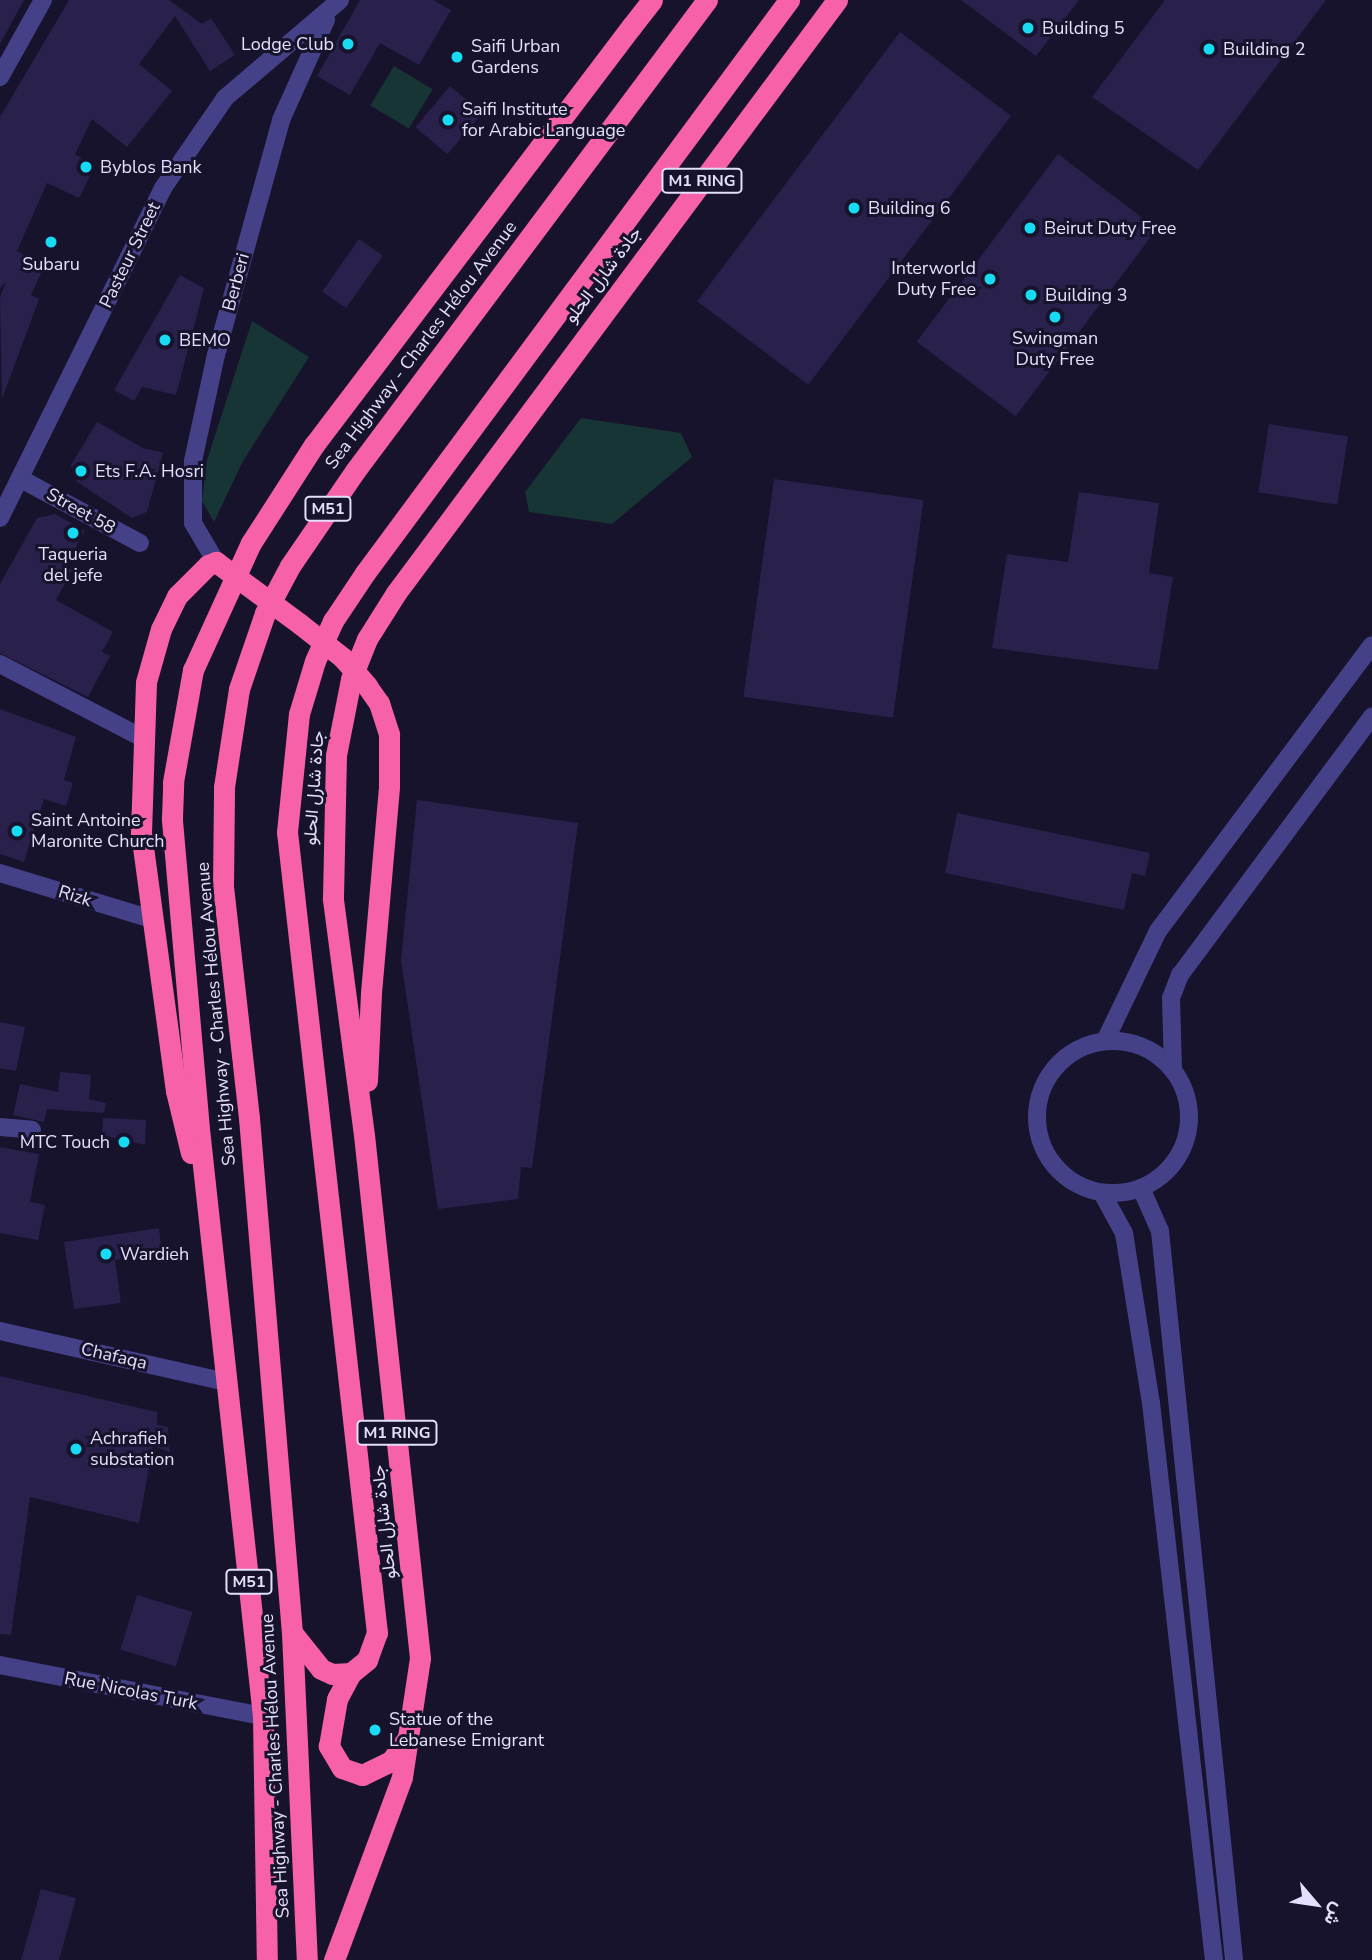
<!DOCTYPE html>
<html>
<head>
<meta charset="utf-8">
<style>
  body { margin:0 }
  #map { position:relative; width:1372px; height:1960px; overflow:hidden; background:#17132c; font-family:"Nunito Sans",Vazirmatn,sans-serif }
  div>[style] { position:absolute }
  [style*='--x'] { left:calc(var(--x)*1px); top:calc(var(--y)*1px); width:calc(var(--w)*1px); rotate:calc(var(--a)*1deg) }
  .green>* { inset:0; background:#163534; transform-origin:0 0 }
  .building>* { inset:0; background:#29204c; transform-origin:0 0 }
  .minor>* { height:18px; margin:-9px; padding:0 9px; transform-origin:9px; border-radius:9px; background:#444188 }
  .minor>.ring { margin:-9px; padding:0; box-sizing:content-box; background:none; border:18px solid #444188; border-radius:50% }
  .tertiary>* { height:18px; margin:-9px; padding:0 9px; transform-origin:9px; border-radius:9px; background:#444188 }
  .motorway>* { height:21px; margin:-10.5px; padding:0 10.5px; transform-origin:10.5px; border-radius:10.5px; background:#f761a8 }
  .motorway-bridge>* { height:21px; margin:-10.5px; padding:0 10.5px; transform-origin:10.5px; border-radius:10.5px; background:#f761a8 }
  .dots>* { width:19px; height:19px; translate:-50% -50%; box-sizing:border-box; border:4px solid #17132c; border-radius:50% }
  span { translate:-50% -50%; white-space:nowrap; text-align:center; line-height:1.15; -webkit-text-stroke:6px #17132c; paint-order:stroke }
  .shield-label span { padding:2px 5px; background:#17132c; border:2px solid; border-radius:5px; -webkit-text-stroke-width:0 }
  .shield-label { font-size:16px; color:#e3dffd; font-weight:700 }
  .poi-label { font-size:18px; color:#e3dffd }
  .left { translate:0 -50%; text-align:left }
  .right { translate:-100% -50%; text-align:right }
  .street-label { font-size:18px; color:#e3dffd }
  .north { position:absolute; left:1281px; top:1869px; width:70px; height:70px; -webkit-text-stroke:5px #17132c; paint-order:stroke; rotate:119deg; font-size:19px; font-weight:700; line-height:28px; text-align:center; color:#e3dffd }
  .north::after { content:''; display:block; margin:auto; width:24px; height:32px; background:#e3dffd; clip-path:polygon(50% 0,100% 100%,50% 72%,0 100%) }
</style>
</head>
<body>
<div id="map">
  <div class="green">
    <div style="left:394px;top:66px;width:45px;height:46px;rotate:31deg"></div>
    <div style="clip-path:polygon(252px 321px,309px 357px,243px 461px,214px 522px,202px 501px,207px 460px)"></div>
    <div style="clip-path:polygon(581px 418px,681px 433px,692px 457px,612px 524px,529px 512px,525px 492px)"></div>
  </div>
  <div class="building">
    <div style="clip-path:polygon(0 0,24px 0,0 44px)"></div>
    <div style="clip-path:polygon(69px 0,169px 0,202px 24px,211px 18px,235px 55px,210px 71px,175px 16px,139px 64px,172px 91px,127px 147px,92px 119px,75px 154px,95px 166px,79px 198px,47px 183px,17px 251px,44px 267px,31px 295px,39px 299px,2px 399px,0 297px,6px 282px,0 288px,0 117px)"></div>
    <div style="clip-path:polygon(360px 0,433px 0,451px 10px,419px 65px,380px 43px,350px 95px,317px 76px)"></div>
    <div style="clip-path:polygon(961px 0,1079px 0,1036px 56px)"></div>
    <div style="clip-path:polygon(1165px 0,1326px 0,1198px 170px,1092px 97px)"></div>
    <div style="left:900px;top:32px;width:139px;height:337px;rotate:37deg"></div>
    <div style="left:450px;top:86px;width:42px;height:54px;rotate:40deg"></div>
    <div style="left:1058px;top:154px;width:124px;height:235px;rotate:37deg"></div>
    <div style="left:359px;top:239px;width:29px;height:64px;rotate:35deg"></div>
    <div style="clip-path:polygon(180px 275px,204px 288px,176px 395px,142px 387px,134px 401px,114px 390px)"></div>
    <div style="clip-path:polygon(97px 422px,143px 448px,163px 453px,147px 512px,132px 518px,77px 482px,71px 465px)"></div>
    <div style="left:1269px;top:424px;width:80px;height:69px;rotate:9deg"></div>
    <div style="left:774px;top:479px;width:151px;height:220px;rotate:8deg"></div>
    <div style="clip-path:polygon(1079px 492px,1159px 503px,1149px 573px,1173px 577px,1158px 670px,992px 648px,1007px 554px,1068px 562px)"></div>
    <div style="clip-path:polygon(55px 514px,85px 531px,65px 566px,72px 570px,56px 600px,113px 632px,102px 652px,110px 656px,88px 697px,0 653px,0 584px,37px 518px)"></div>
    <div style="clip-path:polygon(0 709px,76px 737px,64px 780px,73px 783px,66px 806px,44px 799px,24px 862px,0 854px)"></div>
    <div style="clip-path:polygon(417px 800px,578px 823px,532px 1168px,521px 1167px,518px 1199px,438px 1209px,401px 960px)"></div>
    <div style="clip-path:polygon(957px 813px,1150px 853px,1145px 876px,1132px 873px,1124px 910px,945px 873px)"></div>
    <div style="clip-path:polygon(0 1022px,25px 1027px,16px 1071px,0 1068px)"></div>
    <div style="clip-path:polygon(60px 1072px,91px 1075px,89px 1099px,106px 1103px,104px 1113px,47px 1109px,44px 1122px,13px 1115px,20px 1084px,58px 1092px)"></div>
    <div style="clip-path:polygon(103px 1118px,146px 1120px,145px 1145px,102px 1135px)"></div>
    <div style="clip-path:polygon(0 1147px,39px 1154px,30px 1202px,45px 1205px,38px 1240px,0 1233px)"></div>
    <div style="clip-path:polygon(159px 1228px,162px 1253px,115px 1260px,121px 1303px,74px 1309px,64px 1242px)"></div>
    <div style="clip-path:polygon(0 1376px,157px 1412px,157px 1425px,168px 1427px,170px 1452px,153px 1446px,139px 1523px,30px 1497px,11px 1635px,0 1634px)"></div>
    <div style="left:137px;top:1595px;width:58px;height:57px;rotate:17deg"></div>
    <div style="clip-path:polygon(41px 1889px,76px 1898px,59px 1960px,21px 1960px)"></div>
  </div>
  <div class="minor">
    <div style="--x:21;--y:479;--w:135;--a:28.3"></div>
    <div style="--x:0;--y:664;--w:159;--a:27.4"></div>
    <div style="--x:0;--y:873;--w:158;--a:16.9"></div>
    <div style="--x:1105;--y:1041;--w:122;--a:-64.3"></div>
    <div style="--x:1158;--y:931;--w:357;--a:-53.2"></div>
    <div class="ring" style="left:1037px;top:1041px;width:134px;height:134px"></div>
    <div style="--x:1173;--y:1070;--w:72;--a:-91.6"></div>
    <div style="--x:1171;--y:998;--w:25;--a:-69"></div>
    <div style="--x:1180;--y:975;--w:322;--a:-53.4"></div>
    <div style="--x:0;--y:1127;--w:32;--a:5"></div>
    <div style="--x:1141;--y:1188;--w:47;--a:66.2"></div>
    <div style="--x:1160;--y:1231;--w:733;--a:84.2"></div>
    <div style="--x:1102;--y:1193;--w:46;--a:61.2"></div>
    <div style="--x:1124;--y:1233;--w:172;--a:81"></div>
    <div style="--x:1151;--y:1403;--w:561;--a:83.55"></div>
  </div>
  <div class="tertiary">
    <div style="--x:0;--y:77;--w:88;--a:-60.8"></div>
    <div style="--x:0;--y:518;--w:368;--a:-63.7"></div>
    <div style="--x:163;--y:188;--w:109;--a:-55.4"></div>
    <div style="--x:225;--y:98;--w:151;--a:-40.4"></div>
    <div style="--x:216;--y:562;--w:45;--a:-120.5"></div>
    <div style="--x:193;--y:523;--w:62;--a:-90"></div>
    <div style="--x:193;--y:461;--w:108;--a:-77.8"></div>
    <div style="--x:216;--y:355;--w:244;--a:-74.5"></div>
    <div style="--x:281;--y:120;--w:110;--a:-65.8"></div>
    <div style="--x:0;--y:1331;--w:233;--a:12.7"></div>
    <div style="--x:0;--y:1665;--w:268;--a:11"></div>
  </div>
  <div class="motorway">
    <div style="--x:631;--y:27;--w:34;--a:-52"></div>
    <div style="--x:367;--y:1081;--w:87;--a:-87.4"></div>
    <div style="--x:249;--y:1118;--w:517;--a:85.23"></div>
    <div style="--x:292;--y:1633;--w:327;--a:87.4"></div>
    <div style="--x:199;--y:1129;--w:590;--a:83.78"></div>
    <div style="--x:263;--y:1716;--w:244;--a:89.1"></div>
    <div style="--x:191;--y:1153;--w:64;--a:-103.6"></div>
    <div style="--x:176;--y:1091;--w:260;--a:-97.7"></div>
    <div style="--x:141;--y:833;--w:151;--a:-88.1"></div>
    <div style="--x:146;--y:682;--w:55;--a:-74.2"></div>
    <div style="--x:161;--y:629;--w:37;--a:-64"></div>
    <div style="--x:177;--y:596;--w:44;--a:-45"></div>
    <div style="--x:208;--y:565;--w:9;--a:-21"></div>
    <div style="--x:216;--y:562;--w:104;--a:36.4"></div>
    <div style="--x:294;--y:1635;--w:43;--a:51.5"></div>
    <div style="--x:321;--y:1669;--w:12;--a:24"></div>
    <div style="--x:332;--y:1674;--w:19;--a:-3"></div>
    <div style="--x:407;--y:1739;--w:27;--a:126"></div>
    <div style="--x:391;--y:1761;--w:32;--a:154"></div>
    <div style="--x:362;--y:1775;--w:21;--a:-161"></div>
    <div style="--x:342;--y:1768;--w:26;--a:-121"></div>
    <div style="--x:329;--y:1746;--w:48;--a:-80.3"></div>
    <div style="--x:337;--y:1699;--w:30;--a:-62"></div>
    <div style="--x:351;--y:1673;--w:21;--a:-39"></div>
    <div style="--x:367;--y:1660;--w:29;--a:-70"></div>
    <div style="--x:377;--y:1633;--w:806;--a:-96.41"></div>
    <div style="--x:287;--y:832;--w:119;--a:-84.2"></div>
    <div style="--x:299;--y:714;--w:55;--a:-73.2"></div>
    <div style="--x:315;--y:661;--w:44;--a:-65.8"></div>
    <div style="--x:333;--y:621;--w:58;--a:-56.3"></div>
    <div style="--x:365;--y:573;--w:713;--a:-53.5"></div>
    <div style="--x:334;--y:1960;--w:195;--a:-69.6"></div>
    <div style="--x:402;--y:1777;--w:120;--a:-81.4"></div>
    <div style="--x:420;--y:1658;--w:526;--a:-96.11"></div>
    <div style="--x:364;--y:1135;--w:239;--a:-97.5"></div>
    <div style="--x:333;--y:898;--w:143;--a:-88.8"></div>
    <div style="--x:336;--y:755;--w:77;--a:-78.8"></div>
    <div style="--x:351;--y:679;--w:43;--a:-68.2"></div>
    <div style="--x:367;--y:639;--w:54;--a:-57.8"></div>
    <div style="--x:396;--y:593;--w:739;--a:-53.36"></div>
  </div>
  <div class="motorway-bridge">
    <div style="--x:300;--y:624;--w:55;--a:38.3"></div>
    <div style="--x:343;--y:658;--w:37;--a:49"></div>
    <div style="--x:367;--y:686;--w:21;--a:55"></div>
    <div style="--x:379;--y:703;--w:33;--a:72"></div>
    <div style="--x:389;--y:734;--w:53;--a:90"></div>
    <div style="--x:389;--y:787;--w:208;--a:95"></div>
    <div style="--x:249;--y:1118;--w:232;--a:-96.4"></div>
    <div style="--x:223;--y:887;--w:100;--a:-89.4"></div>
    <div style="--x:224;--y:787;--w:99;--a:-81.3"></div>
    <div style="--x:239;--y:689;--w:80;--a:-71.1"></div>
    <div style="--x:265;--y:613;--w:53;--a:-62"></div>
    <div style="--x:290;--y:566;--w:115;--a:-55.6"></div>
    <div style="--x:355;--y:471;--w:588;--a:-53.23"></div>
    <div style="--x:199;--y:1129;--w:312;--a:-95"></div>
    <div style="--x:172;--y:818;--w:36;--a:-88"></div>
    <div style="--x:173;--y:782;--w:114;--a:-79.9"></div>
    <div style="--x:193;--y:670;--w:140;--a:-65.5"></div>
    <div style="--x:251;--y:543;--w:117;--a:-57.3"></div>
    <div style="--x:314;--y:445;--w:525;--a:-52.82"></div>
  </div>
  <div class="dots">
    <div style="left:1028px;top:28px;background:#16dbf3"></div>
    <div style="left:348px;top:44px;background:#16dbf3"></div>
    <div style="left:1209px;top:49px;background:#16dbf3"></div>
    <div style="left:457px;top:57px;background:#16dbf3"></div>
    <div style="left:448px;top:120px;background:#16dbf3"></div>
    <div style="left:86px;top:167px;background:#16dbf3"></div>
    <div style="left:854px;top:208px;background:#16dbf3"></div>
    <div style="left:1030px;top:228px;background:#16dbf3"></div>
    <div style="left:51px;top:242px;background:#16dbf3"></div>
    <div style="left:990px;top:279px;background:#16dbf3"></div>
    <div style="left:1031px;top:295px;background:#16dbf3"></div>
    <div style="left:1055px;top:317px;background:#16dbf3"></div>
    <div style="left:165px;top:340px;background:#16dbf3"></div>
    <div style="left:81px;top:471px;background:#16dbf3"></div>
    <div style="left:73px;top:533px;background:#16dbf3"></div>
    <div style="left:17px;top:831px;background:#16dbf3"></div>
    <div style="left:124px;top:1142px;background:#16dbf3"></div>
    <div style="left:106px;top:1254px;background:#16dbf3"></div>
    <div style="left:76px;top:1449px;background:#16dbf3"></div>
    <div style="left:375px;top:1730px;background:#16dbf3"></div>
  </div>
  <div class="shield-label">
    <span style="left:702px;top:181px">M1 RING</span>
    <span style="left:328px;top:509px">M51</span>
    <span style="left:397px;top:1433px">M1 RING</span>
    <span style="left:249px;top:1582px">M51</span>
  </div>
  <div class="poi-label">
    <span class="left" style="left:1042px;top:28px">Building 5</span>
    <span class="right" style="left:334px;top:44px">Lodge Club</span>
    <span class="left" style="left:471px;top:57px">Saifi Urban<br>Gardens</span>
    <span class="left" style="left:1223px;top:49px">Building 2</span>
    <span class="left" style="left:462px;top:120px">Saifi Institute<br>for Arabic Language</span>
    <span class="left" style="left:100px;top:167px">Byblos Bank</span>
    <span class="left" style="left:868px;top:208px">Building 6</span>
    <span class="left" style="left:1044px;top:228px">Beirut Duty Free</span>
    <span style="left:51px;top:264px">Subaru</span>
    <span class="right" style="left:976px;top:279px">Interworld<br>Duty Free</span>
    <span class="left" style="left:1045px;top:295px">Building 3</span>
    <span style="left:1055px;top:349px">Swingman<br>Duty Free</span>
    <span class="left" style="left:179px;top:340px">BEMO</span>
    <span class="left" style="left:95px;top:471px">Ets F.A. Hosri</span>
    <span style="left:73px;top:565px">Taqueria<br>del jefe</span>
    <span class="left" style="left:31px;top:831px">Saint Antoine<br>Maronite Church</span>
    <span class="right" style="left:110px;top:1142px">MTC Touch</span>
    <span class="left" style="left:120px;top:1254px">Wardieh</span>
    <span class="left" style="left:90px;top:1449px">Achrafieh<br>substation</span>
    <span class="left" style="left:389px;top:1730px">Statue of the<br>Lebanese Emigrant</span>
  </div>
  <div class="street-label">
    <span style="left:130px;top:255px;rotate:-64deg">Pasteur Street</span>
    <span style="left:603px;top:275px;rotate:-53deg">جادة شارل الحلو</span>
    <span style="left:236px;top:282px;rotate:-75deg">Berberi</span>
    <span style="left:421px;top:345px;rotate:-53deg">Sea Highway - Charles Hélou Avenue</span>
    <span style="left:81px;top:511px;rotate:29deg">Street 58</span>
    <span style="left:314px;top:788px;rotate:-86deg">جادة شارل الحلو</span>
    <span style="left:75px;top:896px;rotate:17deg">Rizk</span>
    <span style="left:216px;top:1014px;rotate:-95deg">Sea Highway - Charles Hélou Avenue</span>
    <span style="left:114px;top:1356px;rotate:13deg">Chafaqa</span>
    <span style="left:384px;top:1522px;rotate:-96deg">جادة شارل الحلو</span>
    <span style="left:131px;top:1691px;rotate:11deg">Rue Nicolas Turk</span>
    <span style="left:275px;top:1766px;rotate:-93deg">Sea Highway - Charles Hélou Avenue</span>
  </div>
  <div class="north">ش</div>
</div>
</body>
</html>
